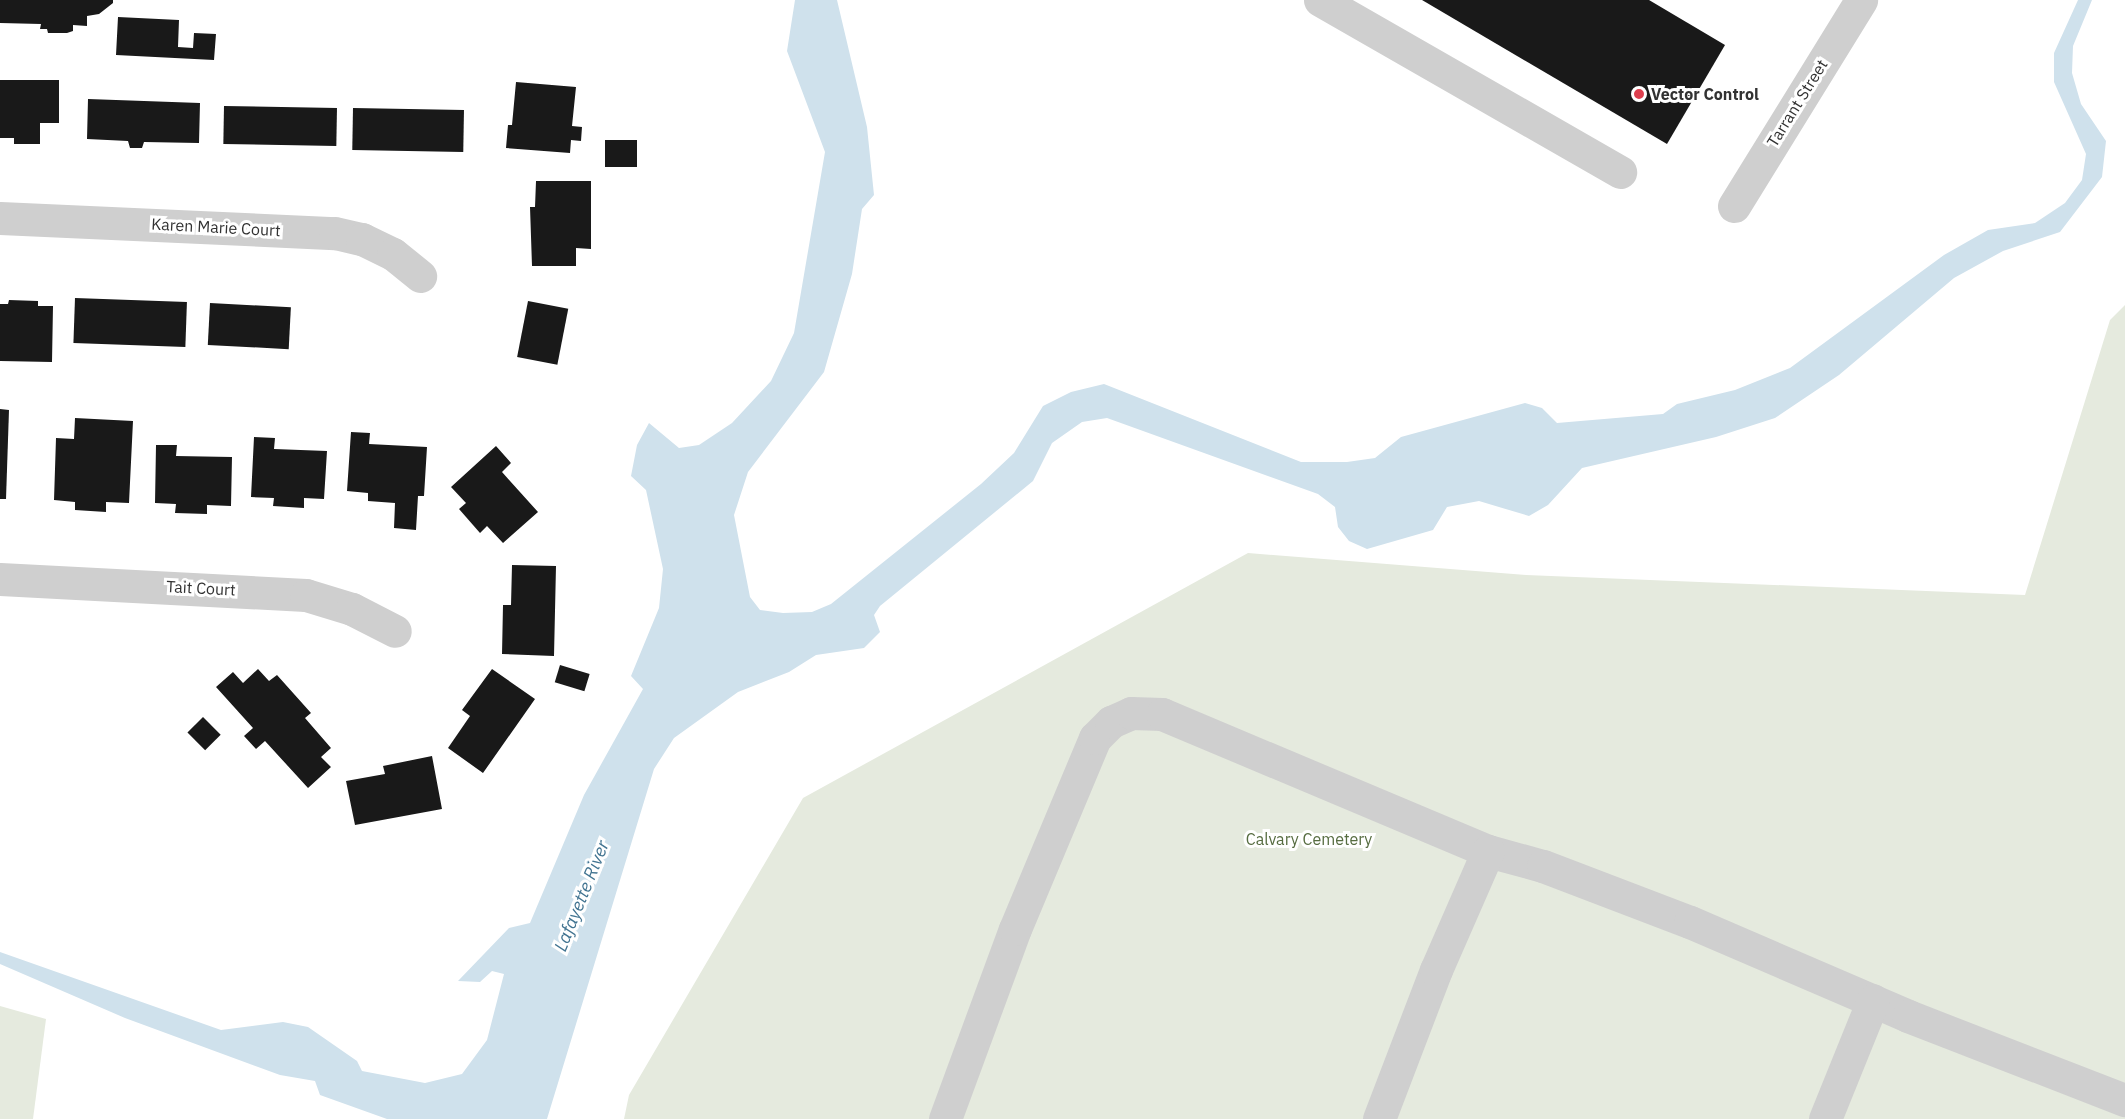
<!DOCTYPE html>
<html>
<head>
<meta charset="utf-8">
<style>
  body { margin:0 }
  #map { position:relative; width:2125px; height:1119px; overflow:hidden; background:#fff; font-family:"IBM Plex Sans",sans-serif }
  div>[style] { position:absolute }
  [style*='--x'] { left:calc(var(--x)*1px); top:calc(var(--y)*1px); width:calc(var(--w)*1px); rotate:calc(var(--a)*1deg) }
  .green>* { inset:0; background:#e5eade }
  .water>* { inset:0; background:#cfe1ec }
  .building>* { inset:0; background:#191919; transform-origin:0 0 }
  .minor>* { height:33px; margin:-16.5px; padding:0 16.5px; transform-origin:16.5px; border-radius:16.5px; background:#cfcfcf }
  .dots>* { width:16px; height:16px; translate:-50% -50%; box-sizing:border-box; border:3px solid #fff; border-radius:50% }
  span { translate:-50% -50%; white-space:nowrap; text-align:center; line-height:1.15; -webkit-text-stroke:6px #fff; paint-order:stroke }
  .poi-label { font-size:16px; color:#323232; font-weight:700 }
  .left { translate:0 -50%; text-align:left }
  .street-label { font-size:16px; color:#323232 }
  .park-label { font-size:16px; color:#566c40 }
  .water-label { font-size:18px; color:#427491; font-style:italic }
</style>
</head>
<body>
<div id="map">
  <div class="green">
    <div style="clip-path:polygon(2125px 305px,2125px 1119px,624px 1119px,629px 1095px,803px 798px,1248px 553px,1526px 575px,2025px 595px,2110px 320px)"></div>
    <div style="clip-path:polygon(0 1006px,46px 1019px,33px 1119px,0 1119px)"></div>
  </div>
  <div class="water">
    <div style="clip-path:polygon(795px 0,837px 0,867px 127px,874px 195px,862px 209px,852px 274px,824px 372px,748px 472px,734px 515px,750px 597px,760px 610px,783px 613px,812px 612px,831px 604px,981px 484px,1014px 453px,1043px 406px,1071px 392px,1104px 384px,1301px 462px,1347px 462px,1375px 458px,1401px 437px,1525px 403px,1542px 408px,1557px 423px,1663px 414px,1677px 404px,1735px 390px,1790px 368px,1944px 255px,1988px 230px,2035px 223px,2065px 203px,2082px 180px,2086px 154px,2054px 82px,2054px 53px,2078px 0,2092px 0,2073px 46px,2072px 73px,2081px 104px,2106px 141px,2102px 177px,2060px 232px,2003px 251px,1954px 278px,1839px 375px,1775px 418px,1716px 437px,1582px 468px,1548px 505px,1529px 516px,1479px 501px,1447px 507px,1433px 530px,1367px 549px,1349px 541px,1338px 527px,1335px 507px,1318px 494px,1107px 418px,1082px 422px,1052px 443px,1033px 481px,880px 606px,874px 615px,880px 632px,864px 648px,816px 655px,789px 672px,738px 692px,674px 738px,654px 769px,547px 1119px,387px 1119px,320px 1095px,315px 1081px,280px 1075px,125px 1018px,0 964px,0 952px,221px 1030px,283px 1022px,308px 1027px,357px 1061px,362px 1071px,425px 1083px,462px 1074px,487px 1040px,504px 974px,492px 971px,480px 982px,458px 981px,509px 928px,530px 923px,584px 795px,643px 689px,631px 676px,659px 608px,663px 569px,646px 490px,631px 476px,637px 445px,649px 423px,679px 448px,699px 445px,732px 423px,771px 381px,794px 333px,825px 152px,787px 51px)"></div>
  </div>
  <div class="building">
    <div style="clip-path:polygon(0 0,113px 0,113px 3px,99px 14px,87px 16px,87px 26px,73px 25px,73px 31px,67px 33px,48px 33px,47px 29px,40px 29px,41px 24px,0 23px)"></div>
    <div style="clip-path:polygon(1422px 0,1649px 0,1725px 45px,1667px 144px)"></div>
    <div style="clip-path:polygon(118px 17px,179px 20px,178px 47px,193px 48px,194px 33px,216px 34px,214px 60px,116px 55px)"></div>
    <div style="clip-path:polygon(0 80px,59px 80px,59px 123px,40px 123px,40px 144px,14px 144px,14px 138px,0 138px)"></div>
    <div style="clip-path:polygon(516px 82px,576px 87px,572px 126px,582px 127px,581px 141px,571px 140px,570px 153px,506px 148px,508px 125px,512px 125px)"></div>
    <div style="clip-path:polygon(88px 99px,200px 103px,199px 143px,144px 142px,142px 148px,130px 148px,128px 141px,87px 139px)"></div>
    <div style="left:224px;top:106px;width:113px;height:38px;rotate:1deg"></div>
    <div style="left:353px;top:108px;width:111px;height:42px;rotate:1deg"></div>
    <div style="left:605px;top:140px;width:32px;height:27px"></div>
    <div style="clip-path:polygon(536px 181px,591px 181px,591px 249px,576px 248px,576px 266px,532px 266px,530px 207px,535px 207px)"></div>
    <div style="left:75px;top:298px;width:112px;height:45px;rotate:2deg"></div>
    <div style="clip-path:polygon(9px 300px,38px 301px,38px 306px,53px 306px,52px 362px,0 361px,0 304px,8px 304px)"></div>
    <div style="left:528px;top:301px;width:41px;height:57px;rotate:11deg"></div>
    <div style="left:210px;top:303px;width:81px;height:42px;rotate:3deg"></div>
    <div style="clip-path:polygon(0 409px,9px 410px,6px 499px,0 499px)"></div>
    <div style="clip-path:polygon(75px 418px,133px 421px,129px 503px,106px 502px,106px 512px,75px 510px,75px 502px,54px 500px,56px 438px,74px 439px)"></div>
    <div style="clip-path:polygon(351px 432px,370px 433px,369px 444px,427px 447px,424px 496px,418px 496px,416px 530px,394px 528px,395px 503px,368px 501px,368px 493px,347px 491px)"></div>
    <div style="clip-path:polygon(254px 437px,275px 438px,274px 449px,327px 451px,324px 499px,304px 498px,304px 508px,273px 506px,274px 498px,251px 497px)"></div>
    <div style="clip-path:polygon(156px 445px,177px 445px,176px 456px,232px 457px,231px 506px,207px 505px,207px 514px,175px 513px,176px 504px,155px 503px)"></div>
    <div style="clip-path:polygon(496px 446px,511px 463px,502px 472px,538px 512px,503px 543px,487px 526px,480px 533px,459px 509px,466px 503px,451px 487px)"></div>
    <div style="clip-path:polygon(512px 565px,556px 566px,554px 656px,502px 654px,503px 605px,511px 605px)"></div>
    <div style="left:560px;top:665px;width:31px;height:18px;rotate:17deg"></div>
    <div style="clip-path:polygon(258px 669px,269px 681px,277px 675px,311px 713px,305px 718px,331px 748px,321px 757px,331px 767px,308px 788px,265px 741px,256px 749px,244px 736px,253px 728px,216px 687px,233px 672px,243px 683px)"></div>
    <div style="clip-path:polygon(492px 669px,535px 699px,483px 773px,448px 748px,470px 716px,462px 710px)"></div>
    <div style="left:203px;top:717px;width:25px;height:22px;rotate:45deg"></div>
    <div style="clip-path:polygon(432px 756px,442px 809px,355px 825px,346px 781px,385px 774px,383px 766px)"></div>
  </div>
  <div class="minor">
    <div style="--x:1320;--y:0;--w:346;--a:29.8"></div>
    <div style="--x:1734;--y:206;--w:242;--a:-58.3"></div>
    <div style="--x:0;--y:218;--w:335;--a:2.6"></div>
    <div style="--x:335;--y:233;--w:28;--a:13"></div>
    <div style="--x:362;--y:239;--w:34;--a:26"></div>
    <div style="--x:393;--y:254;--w:35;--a:39"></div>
    <div style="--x:0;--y:579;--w:306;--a:3"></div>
    <div style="--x:306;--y:595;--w:48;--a:16.9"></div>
    <div style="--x:352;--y:609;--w:48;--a:27.1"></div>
    <div style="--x:945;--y:1119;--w:202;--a:-69.8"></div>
    <div style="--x:1015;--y:929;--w:207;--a:-67.3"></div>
    <div style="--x:1095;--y:738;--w:23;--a:-45"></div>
    <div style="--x:1111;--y:722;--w:22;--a:-24"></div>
    <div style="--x:1131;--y:713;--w:31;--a:2"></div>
    <div style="--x:1162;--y:714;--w:354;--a:22.8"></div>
    <div style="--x:1488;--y:851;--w:57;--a:15.3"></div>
    <div style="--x:1543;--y:866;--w:157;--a:20.9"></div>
    <div style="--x:1690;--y:922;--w:237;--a:23.3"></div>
    <div style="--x:1908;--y:1016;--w:233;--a:21.2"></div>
    <div style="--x:1379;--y:1119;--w:160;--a:-69.1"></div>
    <div style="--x:1436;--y:970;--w:130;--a:-66.4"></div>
    <div style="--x:1825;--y:1119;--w:128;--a:-68"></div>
  </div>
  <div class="dots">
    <div style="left:1639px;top:94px;background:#dd3f4e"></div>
  </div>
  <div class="poi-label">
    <span class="left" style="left:1651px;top:94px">Vector Control</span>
  </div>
  <div class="street-label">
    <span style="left:1797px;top:103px;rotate:-58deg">Tarrant Street</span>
    <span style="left:216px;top:227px;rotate:3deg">Karen Marie Court</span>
    <span style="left:201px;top:588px;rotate:3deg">Tait Court</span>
  </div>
  <div class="park-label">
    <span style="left:1309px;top:839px">Calvary Cemetery</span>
  </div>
  <div class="water-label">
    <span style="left:582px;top:896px;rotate:-68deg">Lafayette River</span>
  </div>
</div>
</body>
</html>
